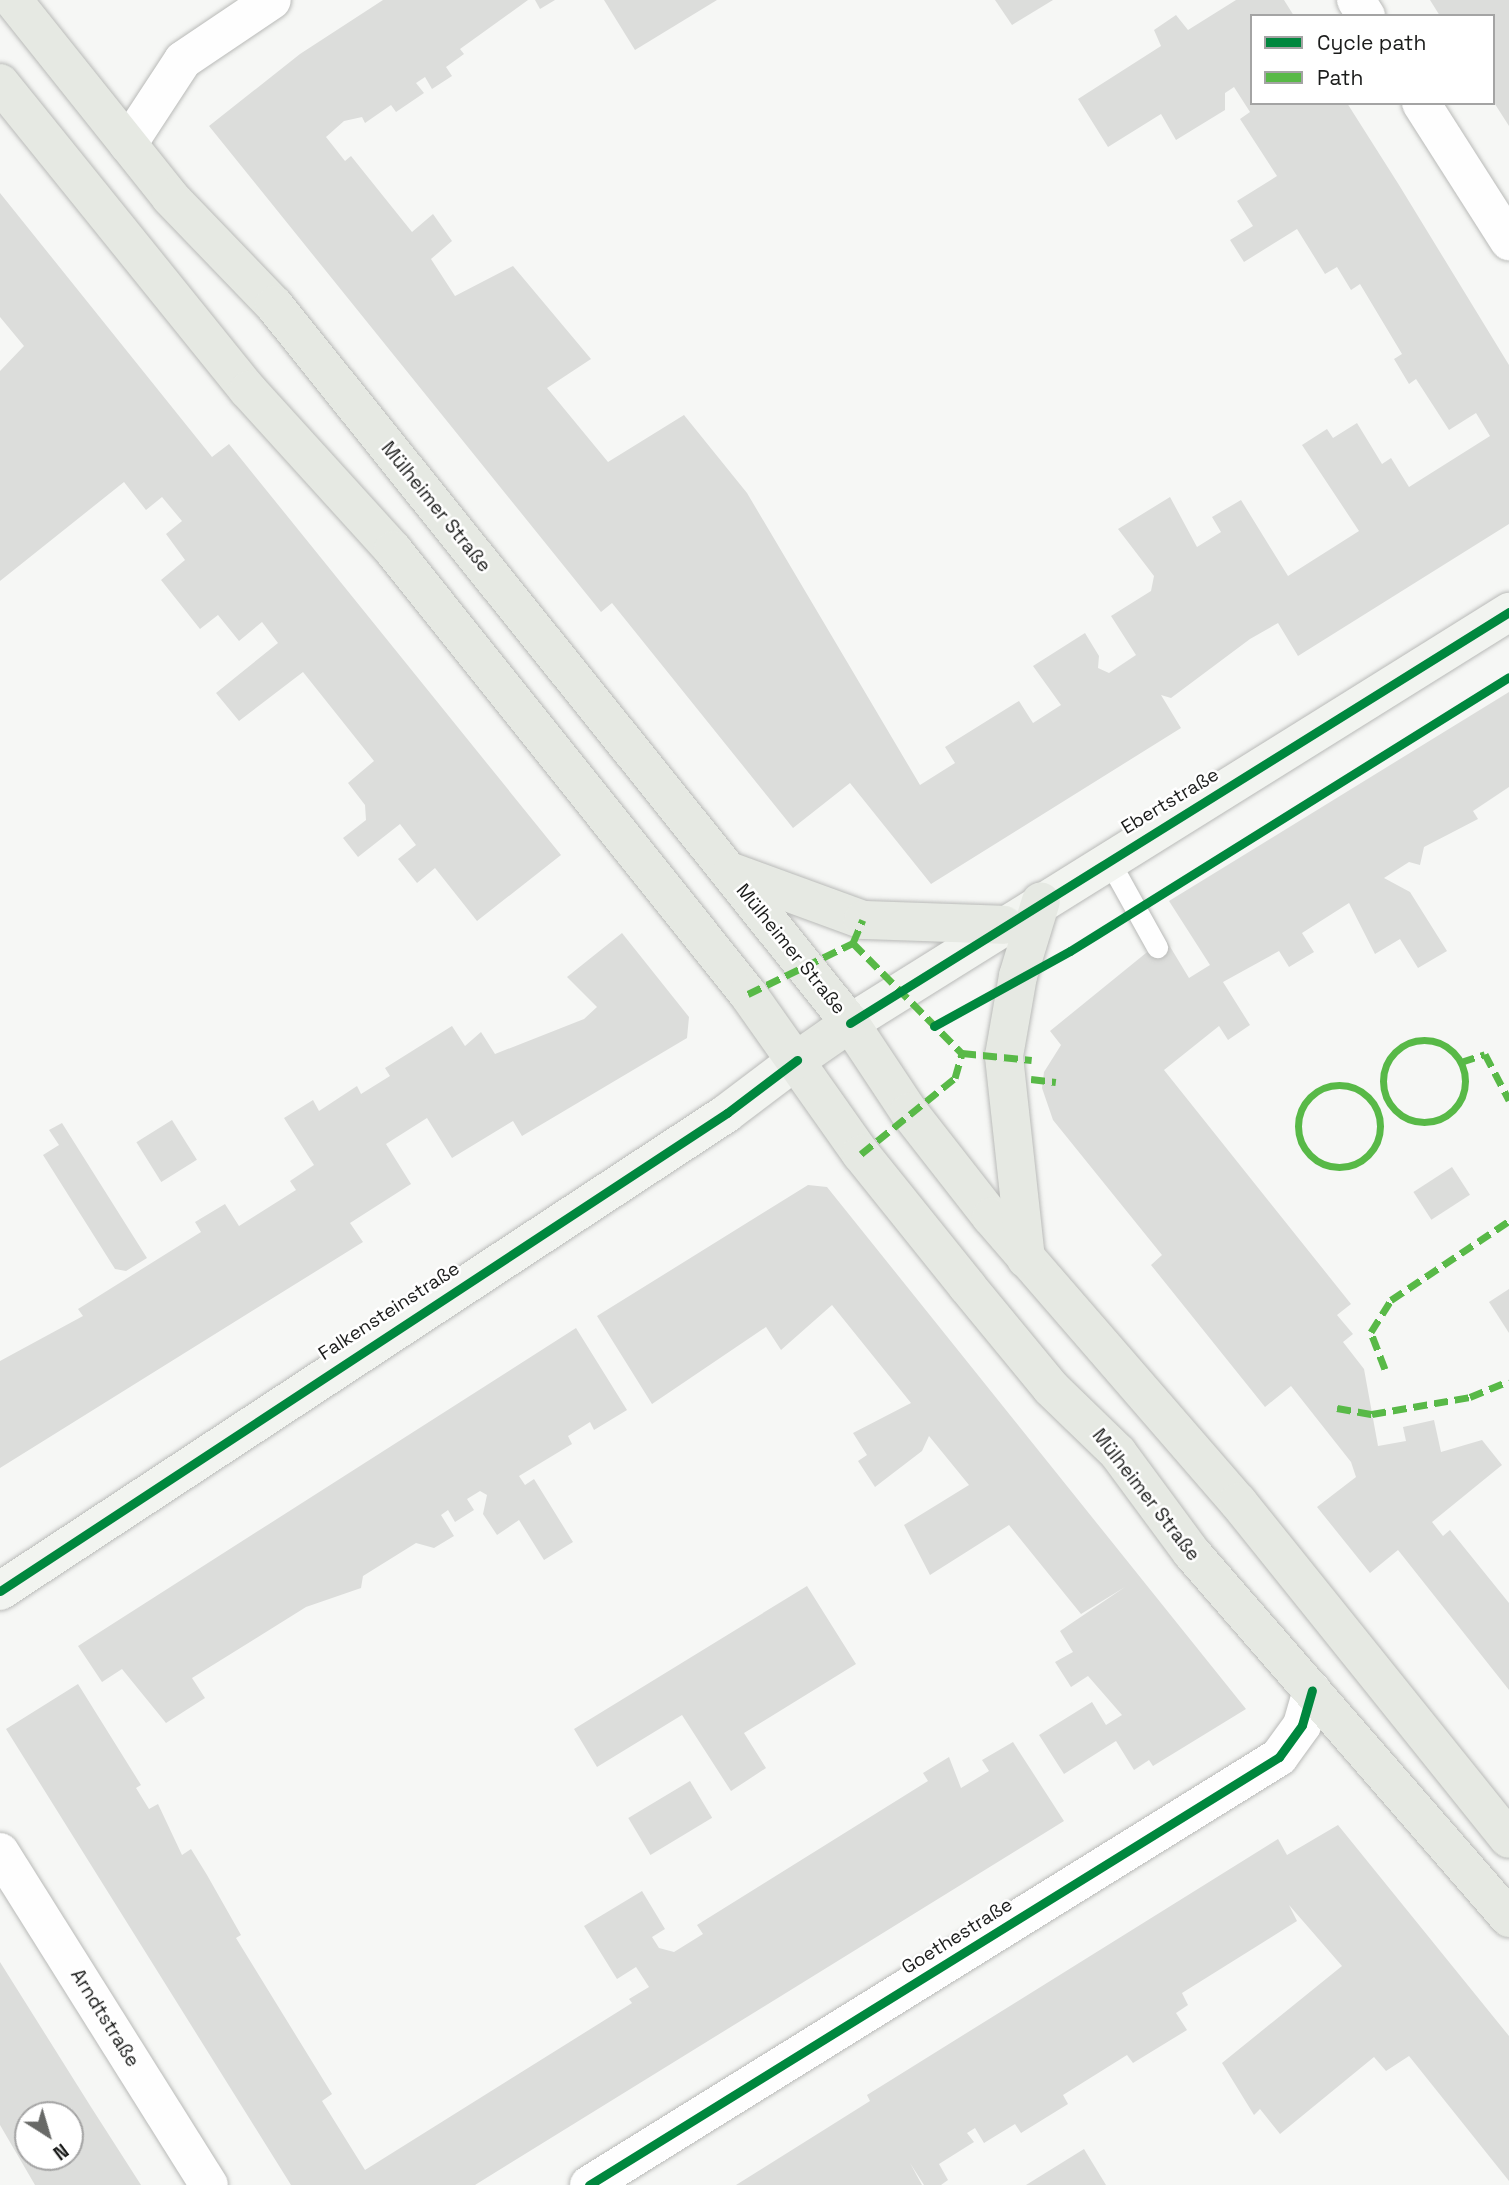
<!DOCTYPE html>
<html>
<head>
<meta charset="utf-8">
<style>
  body { margin:0 }
  #map { position:relative; width:1509px; height:2185px; overflow:hidden; background:#f6f7f5; font-family:"Space Grotesk",sans-serif }
  div>[style] { position:absolute }
  [style*='--x'] { left:calc(var(--x)*1px); top:calc(var(--y)*1px); width:calc(var(--w)*1px); rotate:calc(var(--a)*1deg) }
  .building>* { inset:0; background:#dcdddb; transform-origin:0 0 }
  .roads { filter:drop-shadow(0 0 2px #b9bab8) drop-shadow(0 0 2px #b9bab8) }
  .lane>* { height:21px; margin:-10.5px; padding:0 10.5px; transform-origin:10.5px; border-radius:10.5px; background:#fefefe }
  .street>* { height:38px; margin:-19px; padding:0 19px; transform-origin:19px; border-radius:19px; background:#fefefe }
  .secondary>* { height:38px; margin:-19px; padding:0 19px; transform-origin:19px; border-radius:19px; background:#f2f4f0 }
  .primary>* { height:38px; margin:-19px; padding:0 19px; transform-origin:19px; border-radius:19px; background:#e6e9e3 }
  .quiet>* { height:7px; margin-top:-3.5px; transform-origin:0; background:repeating-linear-gradient(90deg,#58b947 0 14px,transparent 0 21px) }
  .quiet>.ring { margin:-3.5px; padding:0; box-sizing:content-box; background:none; border:7px solid #58b947; border-radius:50% }
  .cycleway>* { height:9px; margin:-4.5px; padding:0 4.5px; transform-origin:4.5px; border-radius:4.5px; background:#00873e }
  span { translate:-50% -50%; white-space:nowrap; text-align:center; line-height:1.15; -webkit-text-stroke:5px #fff; paint-order:stroke }
  .street-label { font-size:19px; color:#1b1c1b }
  .legend { position:absolute; left:1250px; top:14px; width:245px; height:91px; box-sizing:border-box; background:#fff; border:2px solid #a4a4a4; margin:0; padding:9px 12px; list-style:none; font-size:21px; color:#1b1c1b }
  .legend li { display:flex; align-items:center; gap:14px; height:35px }
  .legend b { width:35px; border:2px solid #a4a4a4 }
  .north { position:absolute; left:14px; top:2101px; width:70px; height:70px; box-sizing:border-box; background:#fff; border:2px solid #a4a4a4; border-radius:50%; rotate:143deg; font-size:19px; font-weight:700; line-height:28px; text-align:center; color:#1b1c1b }
  .north::after { content:''; display:block; margin:auto; width:24px; height:32px; background:#686967; clip-path:polygon(50% 0,100% 100%,50% 72%,0 100%) }
</style>
</head>
<body>
<div id="map">
  <div class="building">
    <div style="clip-path:polygon(383px 0,528px 0,460px 49px,464px 54px,446px 67px,452px 76px,432px 89px,425px 77px,416px 83px,424px 93px,396px 112px,391px 105px,365px 123px,362px 117px,344px 121px,326px 137px,345px 161px,351px 156px,412px 232px,433px 214px,452px 241px,431px 259px,455px 296px,513px 266px,591px 359px,547px 388px,608px 462px,684px 415px,747px 493px,920px 785px,955px 763px,945px 747px,1019px 701px,1033px 723px,1061px 705px,1033px 666px,1085px 633px,1099px 656px,1098px 668px,1109px 673px,1136px 655px,1111px 616px,1151px 591px,1154px 576px,1118px 529px,1170px 497px,1197px 547px,1221px 532px,1212px 517px,1241px 500px,1288px 576px,1359px 531px,1302px 445px,1327px 429px,1333px 438px,1357px 423px,1382px 464px,1391px 458px,1409px 487px,1490px 436px,1476px 413px,1449px 430px,1416px 379px,1409px 384px,1394px 359px,1402px 354px,1360px 284px,1351px 290px,1337px 267px,1325px 274px,1297px 229px,1244px 262px,1230px 240px,1253px 226px,1237px 201px,1277px 176px,1240px 119px,1250px 112px,1234px 87px,1225px 93px,1225px 110px,1176px 140px,1161px 114px,1108px 147px,1078px 99px,1161px 46px,1154px 30px,1176px 15px,1188px 30px,1236px 0,1284px 0,1294px 16px,1252px 16px,1252px 103px,1347px 103px,1399px 185px,1509px 365px,1509px 524px,1298px 656px,1278px 623px,1250px 639px,1171px 698px,1161px 695px,1181px 728px,931px 884px,850px 783px,793px 828px,612px 603px,601px 612px,209px 126px,300px 54px)"></div>
    <div style="clip-path:polygon(535px 0,555px 0,540px 9px)"></div>
    <div style="clip-path:polygon(604px 0,717px 0,635px 50px)"></div>
    <div style="clip-path:polygon(995px 0,1053px 0,1012px 25px)"></div>
    <div style="clip-path:polygon(1430px 0,1509px 0,1509px 126px,1493px 101px,1493px 16px,1440px 16px)"></div>
    <div style="clip-path:polygon(0 193px,212px 457px,229px 444px,561px 855px,477px 921px,435px 868px,417px 883px,398px 859px,416px 845px,400px 824px,358px 857px,343px 838px,366px 820px,365px 805px,348px 783px,374px 761px,303px 672px,239px 721px,216px 693px,278px 643px,262px 622px,239px 641px,218px 615px,200px 629px,161px 580px,185px 560px,166px 534px,182px 521px,162px 497px,146px 510px,124px 482px,0 581px,0 371px,24px 346px,0 317px)"></div>
    <div style="clip-path:polygon(1509px 692px,1509px 787px,1473px 811px,1478px 819px,1424px 847px,1420px 865px,1409px 862px,1384px 878px,1410px 892px,1447px 951px,1418px 968px,1400px 939px,1375px 954px,1349px 903px,1302px 933px,1314px 952px,1289px 967px,1279px 951px,1223px 982px,1250px 1025px,1228px 1040px,1219px 1026px,1164px 1070px,1351px 1304px,1337px 1315px,1353px 1334px,1343px 1342px,1364px 1369px,1378px 1446px,1406px 1441px,1403px 1427px,1434px 1420px,1441px 1452px,1482px 1440px,1502px 1465px,1432px 1522px,1443px 1536px,1450px 1530px,1509px 1603px,1509px 1690px,1398px 1550px,1370px 1573px,1317px 1507px,1356px 1477px,1351px 1462px,1291px 1386px,1265px 1407px,1151px 1265px,1162px 1255px,1053px 1120px,1042px 1088px,1044px 1072px,1061px 1045px,1050px 1031px,1146px 953px,1166px 940px,1189px 978px,1210px 965px,1169px 901px)"></div>
    <div style="clip-path:polygon(622px 933px,689px 1017px,687px 1038px,522px 1136px,513px 1121px,452px 1158px,427px 1118px,386px 1144px,411px 1184px,350px 1223px,363px 1242px,0 1468px,0 1361px,83px 1316px,78px 1309px,201px 1232px,195px 1222px,225px 1204px,239px 1226px,296px 1190px,290px 1181px,314px 1165px,284px 1118px,313px 1100px,319px 1111px,357px 1086px,361px 1094px,390px 1076px,385px 1068px,452px 1026px,465px 1046px,481px 1032px,495px 1054px,584px 1019px,597px 1007px,567px 977px)"></div>
    <div style="left:172px;top:1120px;width:47px;height:42px;rotate:58deg"></div>
    <div style="clip-path:polygon(62px 1123px,147px 1258px,126px 1271px,115px 1269px,43px 1155px,59px 1145px,49px 1130px)"></div>
    <div style="left:1452px;top:1167px;width:33px;height:46px;rotate:57deg"></div>
    <div style="clip-path:polygon(808px 1185px,827px 1187px,1246px 1709px,1153px 1766px,1149px 1760px,1134px 1770px,1116px 1741px,1064px 1774px,1039px 1735px,1092px 1702px,1106px 1725px,1122px 1715px,1088px 1676px,1071px 1687px,1055px 1662px,1073px 1652px,1060px 1631px,1125px 1587px,1081px 1614px,1009px 1525px,930px 1575px,904px 1525px,969px 1485px,929px 1436px,922px 1451px,875px 1487px,858px 1461px,867px 1455px,853px 1433px,911px 1403px,832px 1305px,781px 1350px,766px 1327px,652px 1404px,597px 1316px)"></div>
    <div style="clip-path:polygon(1509px 1289px,1509px 1333px,1489px 1302px)"></div>
    <div style="clip-path:polygon(576px 1328px,627px 1410px,594px 1430px,590px 1422px,568px 1436px,572px 1444px,519px 1476px,525px 1485px,534px 1479px,573px 1542px,544px 1560px,519px 1520px,497px 1535px,483px 1514px,487px 1495px,480px 1491px,467px 1499px,474px 1510px,455px 1522px,448px 1510px,441px 1515px,454px 1536px,434px 1548px,416px 1543px,363px 1576px,361px 1588px,306px 1607px,192px 1678px,205px 1698px,166px 1723px,122px 1669px,102px 1682px,78px 1646px)"></div>
    <div style="clip-path:polygon(807px 1586px,856px 1664px,744px 1733px,766px 1768px,731px 1791px,682px 1715px,597px 1767px,574px 1729px)"></div>
    <div style="clip-path:polygon(78px 1684px,141px 1785px,136px 1788px,149px 1809px,158px 1804px,182px 1855px,191px 1849px,207px 1875px,241px 1935px,236px 1938px,332px 2094px,322px 2101px,365px 2170px,632px 2003px,629px 1999px,649px 1987px,636px 1967px,617px 1979px,584px 1926px,642px 1891px,665px 1929px,652px 1937px,659px 1948px,674px 1952px,703px 1934px,697px 1925px,928px 1781px,923px 1773px,949px 1757px,961px 1788px,989px 1771px,982px 1760px,1013px 1742px,1064px 1821px,475px 2185px,291px 2185px,6px 1729px)"></div>
    <div style="left:690px;top:1781px;width:43px;height:72px;rotate:59deg"></div>
    <div style="clip-path:polygon(1338px 1825px,1509px 2036px,1509px 2181px,1409px 2056px,1386px 2071px,1374px 2057px,1280px 2134px,1260px 2109px,1254px 2115px,1222px 2063px,1342px 1966px,1289px 1905px,1297px 1921px,1182px 1993px,1188px 2005px,1176px 2013px,1187px 2030px,1133px 2063px,1127px 2055px,1063px 2095px,1068px 2104px,1021px 2133px,1015px 2124px,984px 2143px,975px 2128px,967px 2133px,974px 2142px,939px 2164px,948px 2180px,941px 2185px,924px 2185px,910px 2163px,922px 2185px,736px 2185px,870px 2101px,867px 2095px,1278px 1839px,1287px 1855px)"></div>
    <div style="clip-path:polygon(evenodd,0 1962px,91px 2107px,141px 2185px,35px 2185px,0 2125px,0 1962px,28px 2115px,70px 2115px,70px 2157px,28px 2157px,28px 2115px)"></div>
    <div style="clip-path:polygon(1084px 2149px,1106px 2185px,1026px 2185px)"></div>
  </div>
  <div class="roads">
    <div class="lane">
      <div style="--x:1108;--y:859;--w:101;--a:60.9"></div>
    </div>
    <div class="street">
      <div style="--x:1356;--y:0;--w:19;--a:58"></div>
      <div style="--x:1421;--y:103;--w:164;--a:57.5"></div>
      <div style="--x:128;--y:144;--w:100;--a:-56.8"></div>
      <div style="--x:183;--y:60;--w:107;--a:-34"></div>
      <div style="--x:0;--y:1852;--w:393;--a:57.9"></div>
      <div style="--x:589;--y:2185;--w:812;--a:-31.81"></div>
      <div style="--x:1279;--y:1757;--w:39;--a:-54"></div>
      <div style="--x:1302;--y:1725;--w:36;--a:-74"></div>
    </div>
    <div class="secondary">
      <div style="--x:850;--y:1023;--w:777;--a:-31.95"></div>
      <div style="--x:0;--y:1591;--w:870;--a:-33.32"></div>
      <div style="--x:727;--y:1113;--w:88;--a:-37.1"></div>
    </div>
    <div class="primary">
      <div style="--x:13;--y:0;--w:252;--a:51.4"></div>
      <div style="--x:170;--y:197;--w:150;--a:46.1"></div>
      <div style="--x:274;--y:305;--w:920;--a:51.26"></div>
      <div style="--x:850;--y:1023;--w:107;--a:56.5"></div>
      <div style="--x:909;--y:1112;--w:133;--a:52"></div>
      <div style="--x:991;--y:1217;--w:377;--a:49.1"></div>
      <div style="--x:1238;--y:1502;--w:432;--a:51.2"></div>
      <div style="--x:0;--y:83;--w:395;--a:51.1"></div>
      <div style="--x:248;--y:390;--w:216;--a:47.8"></div>
      <div style="--x:393;--y:550;--w:568;--a:51.36"></div>
      <div style="--x:748;--y:994;--w:196;--a:54.8"></div>
      <div style="--x:861;--y:1154;--w:169;--a:51.2"></div>
      <div style="--x:967;--y:1286;--w:132;--a:50.5"></div>
      <div style="--x:1051;--y:1388;--w:93;--a:44.1"></div>
      <div style="--x:1118;--y:1453;--w:123;--a:53.6"></div>
      <div style="--x:1191;--y:1552;--w:485;--a:49"></div>
      <div style="--x:732;--y:872;--w:140;--a:20.1"></div>
      <div style="--x:863;--y:920;--w:141;--a:2"></div>
      <div style="--x:797;--y:1060;--w:65;--a:-34.9"></div>
      <div style="--x:1026;--y:1259;--w:204;--a:-96.2"></div>
      <div style="--x:1004;--y:1056;--w:81;--a:-80.1"></div>
      <div style="--x:1018;--y:976;--w:78;--a:-73"></div>
    </div>
  </div>
  <div class="quiet">
    <div style="--x:853;--y:943;--w:155;--a:45.3"></div>
    <div style="--x:962;--y:1053;--w:70;--a:5.7"></div>
    <div style="--x:748;--y:994;--w:117;--a:-25.9"></div>
    <div style="--x:853;--y:943;--w:25;--a:-67"></div>
    <div class="ring" style="left:1383px;top:1040px;width:75px;height:75px"></div>
    <div style="--x:1461;--y:1062;--w:25;--a:-18"></div>
    <div style="--x:1485;--y:1054;--w:52;--a:62.4"></div>
    <div style="--x:1031;--y:1079;--w:25;--a:7"></div>
    <div class="ring" style="left:1298px;top:1085px;width:75px;height:75px"></div>
    <div style="--x:861;--y:1154;--w:121;--a:-39"></div>
    <div style="--x:955;--y:1078;--w:26;--a:-74"></div>
    <div style="--x:1385;--y:1369;--w:40;--a:-111"></div>
    <div style="--x:1371;--y:1332;--w:38;--a:-58"></div>
    <div style="--x:1391;--y:1300;--w:142;--a:-33.8"></div>
    <div style="--x:1337;--y:1408;--w:36;--a:10"></div>
    <div style="--x:1372;--y:1414;--w:99;--a:-9.8"></div>
    <div style="--x:1470;--y:1397;--w:42;--a:-22.3"></div>
  </div>
  <div class="cycleway">
    <div style="--x:850;--y:1023;--w:777;--a:-31.95"></div>
    <div style="--x:934;--y:1026;--w:155;--a:-28.9"></div>
    <div style="--x:1070;--y:951;--w:517;--a:-31.97"></div>
    <div style="--x:0;--y:1591;--w:870;--a:-33.32"></div>
    <div style="--x:727;--y:1113;--w:88;--a:-37.1"></div>
    <div style="--x:589;--y:2185;--w:812;--a:-31.81"></div>
    <div style="--x:1279;--y:1757;--w:39;--a:-54"></div>
    <div style="--x:1302;--y:1725;--w:36;--a:-74"></div>
  </div>
  <div class="street-label">
    <span style="left:436px;top:507px;rotate:51deg">Mülheimer Straße</span>
    <span style="left:1170px;top:801px;rotate:-31deg">Ebertstraße</span>
    <span style="left:791px;top:949px;rotate:51deg">Mülheimer Straße</span>
    <span style="left:389px;top:1311px;rotate:-33deg">Falkensteinstraße</span>
    <span style="left:1146px;top:1495px;rotate:52deg">Mülheimer Straße</span>
    <span style="left:957px;top:1936px;rotate:-32deg">Goethestraße</span>
    <span style="left:105px;top:2018px;rotate:58deg">Arndtstraße</span>
  </div>
  <ul class="legend">
  <li><b style="height:9px;background:#00873e"></b>Cycle path</li>
  <li><b style="height:9px;background:#58b947"></b>Path</li>
  </ul>
  <div class="north">N</div>
</div>
</body>
</html>
